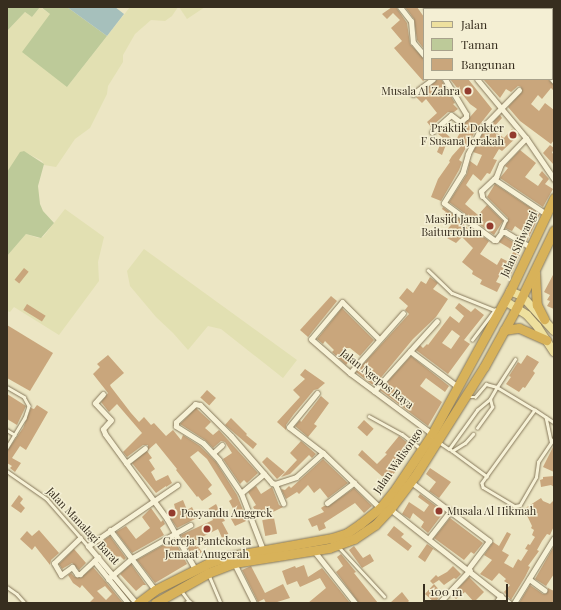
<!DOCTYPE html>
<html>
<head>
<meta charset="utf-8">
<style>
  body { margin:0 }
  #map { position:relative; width:561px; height:610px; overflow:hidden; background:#ece6c4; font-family:"Playfair Display",serif }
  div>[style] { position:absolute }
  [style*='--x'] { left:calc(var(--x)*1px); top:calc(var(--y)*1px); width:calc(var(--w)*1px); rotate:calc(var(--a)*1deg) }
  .farmland>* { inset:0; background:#e2e0b2 }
  .green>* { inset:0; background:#bdca99 }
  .water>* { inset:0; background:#a6c0bc }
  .building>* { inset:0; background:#c9a67c; transform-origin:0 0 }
  .roads { filter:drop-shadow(0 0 1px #86785b) drop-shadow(0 0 1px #86785b) }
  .lane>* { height:2.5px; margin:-1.25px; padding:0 1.25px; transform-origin:1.25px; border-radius:1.25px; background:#f7f2d7 }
  .street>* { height:5px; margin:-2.5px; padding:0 2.5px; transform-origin:2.5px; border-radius:2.5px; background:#f7f2d7 }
  .primary>* { height:8px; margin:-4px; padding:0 4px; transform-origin:4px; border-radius:4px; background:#eee09e }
  .highway>* { height:9px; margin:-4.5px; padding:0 4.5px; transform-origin:4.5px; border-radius:4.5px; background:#d8b259 }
  .dots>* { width:11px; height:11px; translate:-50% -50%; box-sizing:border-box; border:2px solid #f4efd4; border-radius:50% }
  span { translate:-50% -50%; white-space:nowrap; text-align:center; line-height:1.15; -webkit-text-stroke:3px #f4efd4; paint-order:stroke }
  .poi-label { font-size:11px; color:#372e1f }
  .right { translate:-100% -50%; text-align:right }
  .left { translate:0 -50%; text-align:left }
  .street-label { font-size:11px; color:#372e1f }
  .frame { position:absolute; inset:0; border:8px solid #372e1f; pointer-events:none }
  .legend { position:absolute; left:423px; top:8px; width:130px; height:72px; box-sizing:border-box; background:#f4efd4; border:1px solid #a8a28c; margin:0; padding:5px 7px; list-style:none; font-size:12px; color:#372e1f }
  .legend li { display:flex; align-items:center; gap:8px; height:20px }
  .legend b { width:20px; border:1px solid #a8a28c }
  .scale { position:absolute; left:423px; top:584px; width:85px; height:18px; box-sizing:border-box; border:2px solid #372e1f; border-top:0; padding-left:5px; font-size:12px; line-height:14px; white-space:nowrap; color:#372e1f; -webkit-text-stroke:3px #f4efd4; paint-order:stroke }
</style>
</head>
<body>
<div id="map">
  <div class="farmland">
    <div style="clip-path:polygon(40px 7px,50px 14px,67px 87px,130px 7px,178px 7px,172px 16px,165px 21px,151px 20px,135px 34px,123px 55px,123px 62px,108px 86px,107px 94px,90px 128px,75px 139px,56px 167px,44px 165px,42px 161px,23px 151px,7px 172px,7px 31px,25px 12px,32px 17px)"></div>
    <div style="clip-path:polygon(179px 7px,205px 7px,187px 19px)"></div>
    <div style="clip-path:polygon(65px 209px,104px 237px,98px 262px,99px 281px,59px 335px,14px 307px,10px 312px,7px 311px,7px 256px,26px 234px,38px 238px,43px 237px)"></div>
    <div style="clip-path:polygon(144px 249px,297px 360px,283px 378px,221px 329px,208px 326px,188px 350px,173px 333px,156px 317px,130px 286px,127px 271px)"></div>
  </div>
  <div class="green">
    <div style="clip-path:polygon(7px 7px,40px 7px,32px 17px,25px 12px,7px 31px)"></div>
    <div style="clip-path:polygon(41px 7px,67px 7px,107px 36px,67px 87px,22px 52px,50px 14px)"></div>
    <div style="clip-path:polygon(24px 151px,44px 164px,38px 186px,40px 204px,43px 211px,54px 223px,41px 238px,26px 234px,7px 256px,7px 172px,20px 152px)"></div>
  </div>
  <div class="water">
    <div style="clip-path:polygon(67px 7px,115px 7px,124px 14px,107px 36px)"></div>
  </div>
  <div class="building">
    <div style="clip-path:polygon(392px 7px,396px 7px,407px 23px,410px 44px,424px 59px,424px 79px,426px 79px,423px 81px,394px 48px,402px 41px,391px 28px,400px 20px,393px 13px,387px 19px,382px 14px)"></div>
    <div style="clip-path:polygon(405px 7px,417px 7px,424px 17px,424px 49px,417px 40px,414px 19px)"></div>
    <div style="clip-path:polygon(437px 79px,441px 79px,455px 103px,453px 104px,458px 109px,454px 112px,448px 112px,431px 127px,427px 122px,437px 113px,426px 99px,422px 103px,416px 97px,435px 82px)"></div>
    <div style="clip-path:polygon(450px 79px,468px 79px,492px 109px,477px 128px,459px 160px,462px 162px,459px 170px,441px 201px,431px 197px,438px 179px,450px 162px,449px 161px,452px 156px,461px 146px,463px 147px,457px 138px,464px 126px,463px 125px,477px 109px,470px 104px)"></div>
    <div style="clip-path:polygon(483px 79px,548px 79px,554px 85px,554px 91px,551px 88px,542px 99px,538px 95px,531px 104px,539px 111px,545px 103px,554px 110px,554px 140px,551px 144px,520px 121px,508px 107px,522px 92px,521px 87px,518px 86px,511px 92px,506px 89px,500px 98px)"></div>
    <div style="clip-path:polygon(500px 115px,502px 118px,492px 129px,504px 138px,512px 129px,519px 135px,502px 151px,499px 149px,493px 159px,497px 160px,490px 174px,487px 173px,481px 181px,473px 174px,466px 185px,474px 193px,465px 204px,478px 215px,487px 205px,503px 221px,494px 235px,449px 202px,467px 174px,470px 161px,477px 166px,482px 155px,473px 152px,483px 132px)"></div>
    <div style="clip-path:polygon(441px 129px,452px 139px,449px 143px,447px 142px,442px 155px,437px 152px,443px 138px,437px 133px)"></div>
    <div style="clip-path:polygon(550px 145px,554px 148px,552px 153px,554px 154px,554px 165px,543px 153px)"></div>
    <div style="clip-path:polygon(520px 150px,536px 163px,525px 177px,538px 186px,543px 179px,539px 175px,542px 171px,549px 179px,545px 184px,553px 189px,543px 207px,500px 178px,508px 168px,505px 166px)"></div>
    <div style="clip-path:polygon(495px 184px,540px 214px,527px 241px,519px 236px,522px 231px,515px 226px,512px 231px,505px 228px,508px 218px,487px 197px)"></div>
    <div style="clip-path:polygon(443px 207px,465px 223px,464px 225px,478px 238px,481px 235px,489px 241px,480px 254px,497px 265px,501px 258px,507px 261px,514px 251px,499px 242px,504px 236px,520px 246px,516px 252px,520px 255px,511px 274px,503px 269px,496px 282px,501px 284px,497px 292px,480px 284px,482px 280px,472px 274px,473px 271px,462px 262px,473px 248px,462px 237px,456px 243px,447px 238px,449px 236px,445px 232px,451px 225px,443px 216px,446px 212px,442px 209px)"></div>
    <div style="left:24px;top:268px;width:6px;height:15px;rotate:39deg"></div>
    <div style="clip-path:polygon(554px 273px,554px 309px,547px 306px,550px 301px,547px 300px,550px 295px,544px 292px)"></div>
    <div style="clip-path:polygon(430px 277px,438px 283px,433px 289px,448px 299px,436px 317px,413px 339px,374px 386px,356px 372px,409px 314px,405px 310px,408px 306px,399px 298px,407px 288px,413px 293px,421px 281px,426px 284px)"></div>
    <div style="clip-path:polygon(331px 296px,337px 301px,308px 337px,300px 330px)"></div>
    <div style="clip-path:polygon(evenodd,459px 303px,471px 312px,475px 308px,484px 315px,464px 340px,470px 344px,448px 374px,416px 350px,420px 345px,423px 348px,427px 344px,428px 345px,450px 316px,459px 323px,464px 316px,455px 308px,459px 303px,452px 330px,460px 336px,451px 349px,442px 343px,452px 330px)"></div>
    <div style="left:27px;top:304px;width:22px;height:7px;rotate:32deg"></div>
    <div style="clip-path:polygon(342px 308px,374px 340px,360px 356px,350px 348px,346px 348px,341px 354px,349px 361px,346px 365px,332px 352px,334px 350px,325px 341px,323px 344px,317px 339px)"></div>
    <div style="clip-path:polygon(7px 325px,53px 353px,30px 391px,7px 378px)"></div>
    <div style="clip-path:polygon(108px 355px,124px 373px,110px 385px,111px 387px,131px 413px,139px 422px,144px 417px,151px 425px,154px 423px,166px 436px,173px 430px,181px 440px,183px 435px,200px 446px,216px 462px,237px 495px,243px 510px,241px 511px,246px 521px,235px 526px,230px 517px,236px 514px,229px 501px,232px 499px,207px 459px,198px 451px,190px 457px,212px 485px,208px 489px,212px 494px,202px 501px,198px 496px,197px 497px,176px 470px,177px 469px,156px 443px,148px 450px,148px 445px,143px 445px,127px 457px,123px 452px,142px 433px,117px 404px,109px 412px,101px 402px,108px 393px,93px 374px,100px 367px,97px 364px)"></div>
    <div style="clip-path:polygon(527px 355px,539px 362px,533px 371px,535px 373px,525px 388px,523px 387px,519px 392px,506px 384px,511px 377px,509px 376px,518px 362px,521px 364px)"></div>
    <div style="clip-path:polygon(411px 356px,449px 386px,445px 392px,426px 378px,420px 386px,442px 402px,428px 426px,380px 390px)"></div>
    <div style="clip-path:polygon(305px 369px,325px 383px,318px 389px,314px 390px,294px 414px,286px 425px,286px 430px,277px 422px,300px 397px,293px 390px,305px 379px,300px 375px)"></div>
    <div style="left:207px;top:390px;width:12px;height:10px;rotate:42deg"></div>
    <div style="clip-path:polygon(7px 394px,26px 406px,17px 425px,7px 419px)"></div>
    <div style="clip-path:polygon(321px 396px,329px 403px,314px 424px,317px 426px,308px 437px,295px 426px,300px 420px,301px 422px)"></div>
    <div style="clip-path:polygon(37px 405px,48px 412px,26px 450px,20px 446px,12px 458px,21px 463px,15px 472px,10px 468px,12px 466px,7px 463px,7px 451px,23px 428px,31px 408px,34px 409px)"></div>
    <div style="clip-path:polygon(196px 408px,211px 422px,205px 428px,213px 435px,219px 430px,258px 473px,247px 483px,244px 480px,240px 484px,223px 459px,232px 453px,225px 442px,221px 441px,213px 448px,205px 440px,180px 424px)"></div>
    <div style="clip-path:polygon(231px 418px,247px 434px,246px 435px,257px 444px,253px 449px,225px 425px)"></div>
    <div style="left:364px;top:420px;width:13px;height:10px;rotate:42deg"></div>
    <div style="clip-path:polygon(399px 436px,409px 444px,390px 467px,395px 472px,392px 476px,390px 474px,385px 479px,358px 455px,362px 450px,377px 464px,387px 454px,385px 453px)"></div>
    <div style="clip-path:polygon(301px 441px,316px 454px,312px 458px,309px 455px,290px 474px,281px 477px,297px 460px,290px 453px)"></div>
    <div style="clip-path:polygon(554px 445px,554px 472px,543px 467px)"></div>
    <div style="clip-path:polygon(147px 451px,152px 458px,149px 460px,155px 469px,151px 472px,156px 481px,168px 475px,172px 483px,166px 487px,166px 486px,156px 493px,132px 463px)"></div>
    <div style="clip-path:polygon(267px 457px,285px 472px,277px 479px,262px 462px)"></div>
    <div style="clip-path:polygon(323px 459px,348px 483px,328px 498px,320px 488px,314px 493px,308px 485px,299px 494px,297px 492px,286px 499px,281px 489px,285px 490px,289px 486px,291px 488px)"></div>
    <div style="clip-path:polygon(430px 468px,451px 482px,439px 498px,429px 491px,436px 482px,426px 474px)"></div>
    <div style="clip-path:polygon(554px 476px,554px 487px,551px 485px,541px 487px,540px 480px,543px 479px,543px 477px)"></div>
    <div style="clip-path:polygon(256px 486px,261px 494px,272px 487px,279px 505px,283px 507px,273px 512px,271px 508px,259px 516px,253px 507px,256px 505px,248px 492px)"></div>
    <div style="clip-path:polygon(354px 488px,372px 506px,364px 513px,355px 503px,324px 523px,326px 528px,319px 531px,317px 525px,312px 527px,308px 519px,324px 512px,321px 508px,324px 506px,329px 506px)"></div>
    <div style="clip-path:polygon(420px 494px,444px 512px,428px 533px,421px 527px,424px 522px,413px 513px,410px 519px,402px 514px,409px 502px,424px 512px,429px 505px,418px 497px)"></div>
    <div style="clip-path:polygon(19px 495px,23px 499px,20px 503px,25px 508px,21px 513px,11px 506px)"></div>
    <div style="clip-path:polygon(541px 498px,543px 501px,550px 504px,554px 500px,554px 526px,550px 535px,547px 534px,542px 541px,537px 550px,539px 551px,528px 566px,530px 567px,525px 577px,511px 600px,504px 592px,510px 585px,504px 581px,506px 579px,499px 573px,492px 581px,480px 574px,492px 560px,484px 555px,493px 542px,499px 546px,507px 532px,511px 534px,502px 551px,509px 555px,504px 563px,513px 568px,518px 559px,521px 561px,528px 550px,525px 549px,528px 544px,530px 545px,535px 537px,532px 535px,534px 530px,531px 528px,532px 526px,524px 509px)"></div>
    <div style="clip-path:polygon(183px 500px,187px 510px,192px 507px,197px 518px,177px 528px,167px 513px,175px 508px,174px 504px)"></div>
    <div style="clip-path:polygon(216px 504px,225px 521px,222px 522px,229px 535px,222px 538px,218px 529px,194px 541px,202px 552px,193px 558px,181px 535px,213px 520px,208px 509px)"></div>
    <div style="clip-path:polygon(151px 508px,161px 522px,163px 520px,165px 524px,160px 528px,164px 535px,132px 553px,116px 532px,126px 526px,136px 539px,150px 528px,142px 517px)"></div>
    <div style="left:274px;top:518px;width:16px;height:12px;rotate:79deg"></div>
    <div style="clip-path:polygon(450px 518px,483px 543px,474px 554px,471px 552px,464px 560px,434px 538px)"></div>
    <div style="clip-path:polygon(394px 526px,404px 534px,401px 537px,412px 546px,408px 551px,387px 535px)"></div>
    <div style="clip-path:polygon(39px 530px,59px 553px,51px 560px,50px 565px,35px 546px,32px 550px,20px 539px,27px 531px,32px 536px)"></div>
    <div style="clip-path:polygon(110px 536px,126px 558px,124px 560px,120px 556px,113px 563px,96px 545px)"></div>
    <div style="clip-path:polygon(174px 539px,187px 564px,155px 583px,137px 560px)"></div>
    <div style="clip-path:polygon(427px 544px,440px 553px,433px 549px,425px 562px,418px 557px)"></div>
    <div style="clip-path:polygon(354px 546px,363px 558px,370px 554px,374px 561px,362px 568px,349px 550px)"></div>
    <div style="clip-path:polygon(554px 546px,554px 574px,546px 586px,535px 579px)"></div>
    <div style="clip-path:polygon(74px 549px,86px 563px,79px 570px,72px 563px,62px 569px,59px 564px)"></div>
    <div style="clip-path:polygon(341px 554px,356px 572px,354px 573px,378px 603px,359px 603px,336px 572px,343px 566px,337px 557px)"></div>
    <div style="clip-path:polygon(131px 564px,146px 585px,143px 585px,136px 591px,120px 574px)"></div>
    <div style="clip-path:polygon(304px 565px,308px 577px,322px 568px,350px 603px,308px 603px,326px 588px,320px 578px,300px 587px,297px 581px,287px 585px,282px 571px,295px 566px,296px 568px)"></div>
    <div style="clip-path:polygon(251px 566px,265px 593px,283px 584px,290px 598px,274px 603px,266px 603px,264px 599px,258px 602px,242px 570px)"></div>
    <div style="clip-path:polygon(453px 566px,461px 574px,456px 579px,454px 578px,444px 585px,439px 580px,433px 584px,430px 581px,436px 575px,438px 577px,447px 572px)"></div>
    <div style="clip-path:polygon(evenodd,93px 567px,105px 581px,123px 603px,89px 603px,94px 598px,82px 585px,80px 588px,73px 583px,68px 575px,71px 573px,75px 577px,81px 578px,93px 567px,105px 586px,112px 594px,106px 600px,97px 591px,105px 586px)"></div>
    <div style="clip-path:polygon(469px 577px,484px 592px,474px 602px,465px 592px,456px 599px,452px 595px)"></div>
    <div style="clip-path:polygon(434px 584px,441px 592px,437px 595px,439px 597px,435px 603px,425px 594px)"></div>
    <div style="clip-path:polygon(530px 585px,543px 594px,547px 593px,548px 588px,554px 591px,554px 603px,519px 603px)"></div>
    <div style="clip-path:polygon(402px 592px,409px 601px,407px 603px,390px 603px)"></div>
  </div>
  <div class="roads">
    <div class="lane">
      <div style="--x:482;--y:196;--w:34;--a:45"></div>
      <div style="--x:506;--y:220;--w:12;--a:114"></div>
      <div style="--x:428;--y:270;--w:33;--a:44"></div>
      <div style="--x:452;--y:293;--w:48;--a:21.8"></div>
      <div style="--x:472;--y:340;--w:38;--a:-53"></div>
      <div style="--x:7;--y:387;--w:20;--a:30"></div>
      <div style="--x:24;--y:397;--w:10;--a:61"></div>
      <div style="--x:29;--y:406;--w:13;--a:108"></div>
      <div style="--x:25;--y:418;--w:35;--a:121"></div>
      <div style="--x:468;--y:397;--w:7;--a:0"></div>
      <div style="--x:475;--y:397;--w:17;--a:-50"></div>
      <div style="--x:486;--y:384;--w:11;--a:15"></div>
      <div style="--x:497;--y:387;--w:33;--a:-57"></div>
      <div style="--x:369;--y:416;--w:38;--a:29"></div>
      <div style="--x:402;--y:434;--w:24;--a:38"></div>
      <div style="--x:546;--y:417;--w:25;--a:78"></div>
      <div style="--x:554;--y:423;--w:23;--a:-146"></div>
      <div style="--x:535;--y:410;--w:90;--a:126"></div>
      <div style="--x:482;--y:483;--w:4;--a:76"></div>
      <div style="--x:483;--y:487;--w:37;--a:31"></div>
      <div style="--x:515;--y:506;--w:5;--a:-11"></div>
      <div style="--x:520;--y:505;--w:32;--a:-60"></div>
      <div style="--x:536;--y:477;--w:15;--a:-82"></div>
      <div style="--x:538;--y:462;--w:29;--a:-56"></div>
      <div style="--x:477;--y:428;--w:26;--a:-54"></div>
      <div style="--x:492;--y:407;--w:8;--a:-104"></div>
      <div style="--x:7;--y:430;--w:9;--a:32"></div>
      <div style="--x:439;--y:442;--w:12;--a:35"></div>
      <div style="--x:452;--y:451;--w:15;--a:-32"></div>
      <div style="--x:465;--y:443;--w:12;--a:-48"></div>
      <div style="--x:7;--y:471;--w:49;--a:35"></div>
      <div style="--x:47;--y:499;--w:62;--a:48.9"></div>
      <div style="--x:487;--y:477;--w:47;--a:-143.6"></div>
      <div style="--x:449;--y:449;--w:48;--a:-54.3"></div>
      <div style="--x:477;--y:410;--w:17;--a:-40"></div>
      <div style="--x:490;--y:399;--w:14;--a:-60"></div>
      <div style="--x:497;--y:387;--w:44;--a:31.2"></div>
      <div style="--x:339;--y:547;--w:67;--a:47.4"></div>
      <div style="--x:209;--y:575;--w:30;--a:67"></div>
      <div style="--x:7;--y:587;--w:12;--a:35"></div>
      <div style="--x:17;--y:594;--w:12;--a:48"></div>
      <div style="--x:181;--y:590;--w:14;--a:54"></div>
      <div style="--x:185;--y:603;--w:4;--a:-27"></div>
      <div style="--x:189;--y:601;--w:4;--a:34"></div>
    </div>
    <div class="street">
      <div style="--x:400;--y:7;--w:18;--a:52"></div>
      <div style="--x:411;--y:21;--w:21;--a:85"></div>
      <div style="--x:413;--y:42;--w:17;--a:50"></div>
      <div style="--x:426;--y:7;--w:2;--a:63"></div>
      <div style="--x:483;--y:7;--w:3;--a:45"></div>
      <div style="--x:534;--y:7;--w:4;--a:34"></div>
      <div style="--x:552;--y:23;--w:3;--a:45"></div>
      <div style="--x:477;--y:79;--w:77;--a:50.3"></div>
      <div style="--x:526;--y:138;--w:50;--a:55.7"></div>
      <div style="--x:552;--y:79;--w:3;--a:45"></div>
      <div style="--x:519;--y:90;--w:56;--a:134.3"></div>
      <div style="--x:480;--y:130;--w:27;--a:117"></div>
      <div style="--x:468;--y:154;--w:19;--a:106"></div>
      <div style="--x:463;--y:172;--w:36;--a:122"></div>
      <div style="--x:444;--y:203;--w:62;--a:36.5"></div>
      <div style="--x:494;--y:240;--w:2;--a:0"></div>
      <div style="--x:496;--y:240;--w:10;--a:-53"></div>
      <div style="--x:502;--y:232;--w:3;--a:0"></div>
      <div style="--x:505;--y:232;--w:29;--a:31"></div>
      <div style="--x:413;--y:94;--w:25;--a:-37"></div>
      <div style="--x:432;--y:132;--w:25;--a:-42"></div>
      <div style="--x:451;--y:115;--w:11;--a:38"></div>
      <div style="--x:460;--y:122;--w:8;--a:-40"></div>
      <div style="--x:466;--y:117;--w:3;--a:-90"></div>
      <div style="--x:466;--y:114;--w:41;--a:-121"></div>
      <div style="--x:494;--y:179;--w:63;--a:33.9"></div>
      <div style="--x:482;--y:196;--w:5;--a:-101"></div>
      <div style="--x:481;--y:191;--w:21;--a:-43"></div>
      <div style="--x:496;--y:177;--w:14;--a:-69"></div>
      <div style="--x:501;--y:164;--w:36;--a:-46"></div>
      <div style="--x:379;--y:339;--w:52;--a:-135"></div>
      <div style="--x:342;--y:302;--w:48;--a:130"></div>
      <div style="--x:311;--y:339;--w:52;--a:41.1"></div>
      <div style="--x:350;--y:373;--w:102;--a:36.6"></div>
      <div style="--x:410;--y:351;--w:60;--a:36.9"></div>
      <div style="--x:350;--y:373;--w:80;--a:-48.5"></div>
      <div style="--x:374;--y:391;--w:94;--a:-48"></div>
      <div style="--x:317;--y:393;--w:44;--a:129.5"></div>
      <div style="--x:289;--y:427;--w:43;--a:37.4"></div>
      <div style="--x:323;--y:453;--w:79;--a:44"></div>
      <div style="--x:103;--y:394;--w:12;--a:132"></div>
      <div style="--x:95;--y:403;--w:23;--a:47"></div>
      <div style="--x:111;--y:420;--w:12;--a:132"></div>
      <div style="--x:103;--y:429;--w:5;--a:68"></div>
      <div style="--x:105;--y:434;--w:105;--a:53.9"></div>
      <div style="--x:167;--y:519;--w:57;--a:60.8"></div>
      <div style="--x:213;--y:453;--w:12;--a:-42"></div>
      <div style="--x:126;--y:463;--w:24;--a:-38"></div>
      <div style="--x:411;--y:482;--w:98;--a:37.1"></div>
      <div style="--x:489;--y:541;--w:35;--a:127"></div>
      <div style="--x:275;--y:484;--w:21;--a:67"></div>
      <div style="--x:241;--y:493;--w:30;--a:-40"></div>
      <div style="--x:327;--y:503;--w:34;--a:-37"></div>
      <div style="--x:390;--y:509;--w:152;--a:38.3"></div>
      <div style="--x:110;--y:530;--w:75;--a:53.1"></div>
      <div style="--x:80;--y:538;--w:36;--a:136"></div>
      <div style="--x:54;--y:563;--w:14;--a:60"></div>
      <div style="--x:61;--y:575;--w:14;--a:-36"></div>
      <div style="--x:72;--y:567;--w:9;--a:54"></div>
      <div style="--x:77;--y:574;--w:3;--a:0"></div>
      <div style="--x:80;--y:574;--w:25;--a:-43"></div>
      <div style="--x:429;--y:538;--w:34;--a:-52"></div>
      <div style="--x:263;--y:550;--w:61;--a:-111.1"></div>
      <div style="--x:241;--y:493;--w:40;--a:-124"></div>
      <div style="--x:219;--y:460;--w:23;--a:-133"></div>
      <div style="--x:203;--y:443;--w:32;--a:-148"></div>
      <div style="--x:176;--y:426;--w:4;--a:-90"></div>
      <div style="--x:176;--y:422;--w:26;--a:-43"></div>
      <div style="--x:195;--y:404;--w:5;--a:11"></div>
      <div style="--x:200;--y:405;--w:44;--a:45"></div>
      <div style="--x:231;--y:436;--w:62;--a:48.9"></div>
      <div style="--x:272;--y:483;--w:3;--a:18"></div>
      <div style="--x:275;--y:484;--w:22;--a:-18"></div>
      <div style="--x:296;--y:477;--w:36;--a:-42"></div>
      <div style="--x:314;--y:551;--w:66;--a:51.7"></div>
      <div style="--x:94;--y:561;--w:54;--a:51"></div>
      <div style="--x:234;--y:563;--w:45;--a:63.4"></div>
      <div style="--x:108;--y:579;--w:32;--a:-41"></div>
      <div style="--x:132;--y:558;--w:67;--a:-29.6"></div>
      <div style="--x:529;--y:579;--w:19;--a:36"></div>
      <div style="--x:136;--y:603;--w:75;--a:-130.1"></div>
      <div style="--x:88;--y:546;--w:108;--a:-34.4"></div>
      <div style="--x:439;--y:603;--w:45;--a:-46.8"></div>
      <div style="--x:496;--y:603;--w:9;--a:-58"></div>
      <div style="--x:514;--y:603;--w:76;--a:-58.4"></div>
    </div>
    <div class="primary">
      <div style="--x:510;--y:291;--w:13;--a:23"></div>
      <div style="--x:522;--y:296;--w:47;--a:47.6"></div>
      <div style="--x:505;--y:301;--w:26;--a:32"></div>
      <div style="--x:527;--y:315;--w:15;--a:48"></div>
      <div style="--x:537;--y:326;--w:31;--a:57"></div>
    </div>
    <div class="highway">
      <div style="--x:535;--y:272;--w:33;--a:87"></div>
      <div style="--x:537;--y:305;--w:16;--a:63"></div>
      <div style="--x:504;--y:330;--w:15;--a:-8"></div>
      <div style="--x:519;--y:328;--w:30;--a:24"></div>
      <div style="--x:138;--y:603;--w:21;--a:-37"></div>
      <div style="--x:155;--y:590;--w:60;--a:-26.6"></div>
      <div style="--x:209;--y:563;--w:18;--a:-19"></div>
      <div style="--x:226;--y:557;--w:108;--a:-10.2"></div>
      <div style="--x:332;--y:538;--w:16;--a:-18"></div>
      <div style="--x:347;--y:533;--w:16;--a:-35"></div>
      <div style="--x:360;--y:524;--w:26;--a:-39"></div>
      <div style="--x:380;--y:508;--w:26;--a:-51"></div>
      <div style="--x:396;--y:488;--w:65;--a:-56.3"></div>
      <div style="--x:432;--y:434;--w:163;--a:-61.4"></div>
      <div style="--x:510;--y:291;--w:103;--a:-64.7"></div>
      <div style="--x:155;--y:603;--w:61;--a:-29.5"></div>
      <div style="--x:208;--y:573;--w:28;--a:-21"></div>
      <div style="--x:234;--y:563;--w:96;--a:-9"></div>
      <div style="--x:329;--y:548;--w:27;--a:-20"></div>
      <div style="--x:354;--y:539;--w:25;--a:-34"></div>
      <div style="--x:375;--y:525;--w:22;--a:-47"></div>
      <div style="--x:390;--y:509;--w:41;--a:-52.9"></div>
      <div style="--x:415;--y:476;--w:129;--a:-57.7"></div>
      <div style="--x:484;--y:367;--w:68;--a:-61.2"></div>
      <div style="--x:517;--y:307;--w:85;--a:-64.3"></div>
    </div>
  </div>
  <div class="dots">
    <div style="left:468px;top:91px;background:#933b2e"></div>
    <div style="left:513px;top:135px;background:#933b2e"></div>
    <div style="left:490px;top:226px;background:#933b2e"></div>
    <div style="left:439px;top:511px;background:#933b2e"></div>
    <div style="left:172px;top:513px;background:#933b2e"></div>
    <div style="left:207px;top:529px;background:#933b2e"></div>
  </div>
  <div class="poi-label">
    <span class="right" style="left:460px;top:91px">Musala Al Zahra</span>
    <span class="right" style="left:504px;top:135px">Praktik Dokter<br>F Susana Jerakah</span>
    <span class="right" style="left:482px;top:226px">Masjid Jami<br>Baiturrohim</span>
    <span class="left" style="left:447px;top:511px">Musala Al Hikmah</span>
    <span class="left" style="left:181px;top:513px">Posyandu Anggrek</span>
    <span style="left:207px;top:548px">Gereja Pantekosta<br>Jemaat Anugerah</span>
  </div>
  <div class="street-label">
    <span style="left:519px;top:244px;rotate:-65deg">Jalan Siliwangi</span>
    <span style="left:377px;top:379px;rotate:38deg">Jalan Ngepos Raya</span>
    <span style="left:398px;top:461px;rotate:-55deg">Jalan Walisongo</span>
    <span style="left:83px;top:526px;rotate:47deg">Jalan Manalagi Barat</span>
  </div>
  <div class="frame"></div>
  <ul class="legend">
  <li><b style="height:5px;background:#eee09e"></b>Jalan</li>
  <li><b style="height:11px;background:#bdca99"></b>Taman</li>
  <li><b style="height:11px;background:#c9a67c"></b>Bangunan</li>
  </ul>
  <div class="scale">100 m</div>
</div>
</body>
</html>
